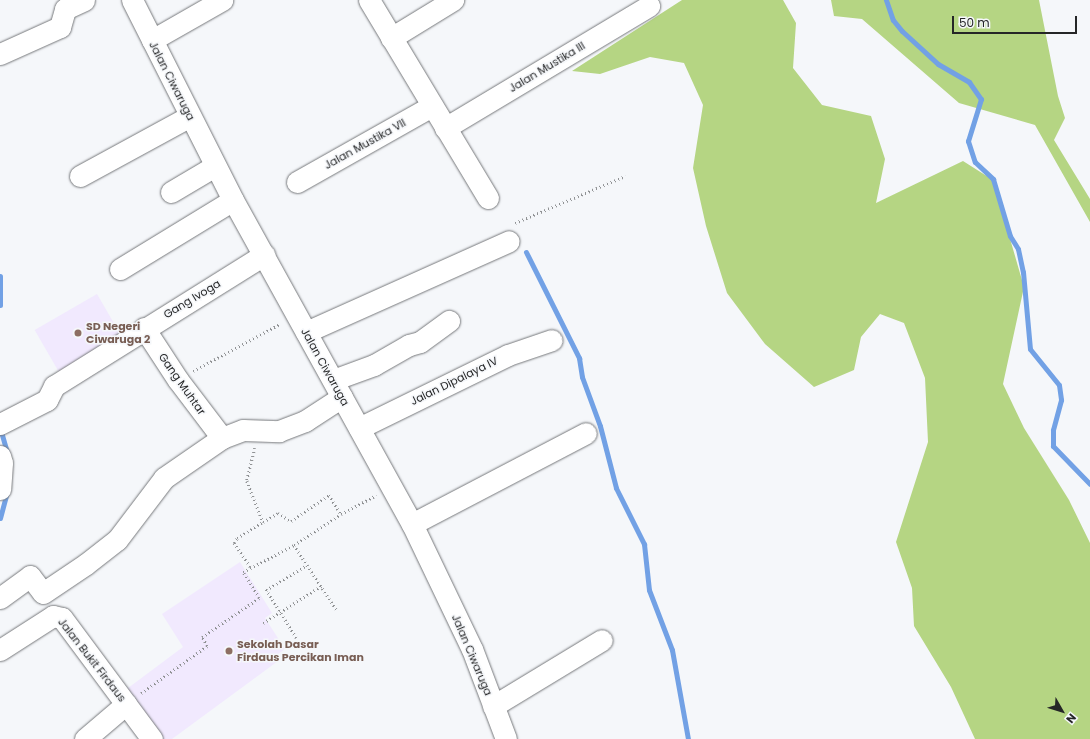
<!DOCTYPE html>
<html>
<head>
<meta charset="utf-8">
<style>
  body { margin:0 }
  #map { position:relative; width:1090px; height:739px; overflow:hidden; background:#f5f7fa; font-family:Poppins,sans-serif }
  div>[style] { position:absolute }
  [style*='--x'] { left:calc(var(--x)*1px); top:calc(var(--y)*1px); width:calc(var(--w)*1px); rotate:calc(var(--a)*1deg) }
  .education>* { inset:0; background:#f1e9fe; transform-origin:0 0 }
  .forest>* { inset:0; background:#b5d583 }
  .stream>* { height:5px; margin:-2.5px; padding:0 2.5px; transform-origin:2.5px; border-radius:2.5px; background:#72a1e5 }
  .path>* { height:2.5px; margin-top:-1.25px; transform-origin:0; background:repeating-linear-gradient(90deg,#919395 0 1px,transparent 0 4px) }
  .roads { filter:drop-shadow(0 0 1px #76787b) drop-shadow(0 0 1px #76787b) }
  .minor>* { height:21px; margin:-10.5px; padding:0 10.5px; transform-origin:10.5px; border-radius:10.5px; background:#fff }
  .dots>* { width:11px; height:11px; translate:-50% -50%; box-sizing:border-box; border:2px solid #f5f7fa; border-radius:50% }
  span { translate:-50% -50%; white-space:nowrap; text-align:center; line-height:1.15; -webkit-text-stroke:3px #f5f7fa; paint-order:stroke }
  .street-label { font-size:11px; color:#252627 }
  .education-label { font-size:11px; color:#785e54; font-weight:700 }
  .left { translate:0 -50%; text-align:left }
  .north { position:absolute; left:1042px; top:691px; width:40px; height:40px; -webkit-text-stroke:3px #f5f7fa; paint-order:stroke; rotate:129deg; font-size:11px; font-weight:700; line-height:16px; text-align:center; color:#252627 }
  .north::after { content:''; display:block; margin:auto; width:14px; height:18px; background:#252627; clip-path:polygon(50% 0,100% 100%,50% 72%,0 100%) }
  .scale { position:absolute; left:952px; top:16px; width:125px; height:18px; box-sizing:border-box; border:2px solid #252627; border-top:0; padding-left:5px; font-size:12px; line-height:14px; white-space:nowrap; color:#252627; -webkit-text-stroke:3px #f5f7fa; paint-order:stroke }
</style>
</head>
<body>
<div id="map">
  <div class="education">
    <div style="left:97px;top:294px;width:48px;height:72px;rotate:60deg"></div>
    <div style="clip-path:polygon(240px 562px,272px 613px,265px 618px,285px 649px,278px 654px,278px 661px,172px 739px,161px 739px,124px 691px,183px 647px,162px 614px)"></div>
  </div>
  <div class="forest">
    <div style="clip-path:polygon(682px 0,783px 0,796px 23px,793px 68px,822px 105px,871px 116px,885px 159px,876px 203px,963px 161px,993px 180px,1024px 287px,1003px 384px,1024px 428px,1069px 500px,1090px 543px,1090px 739px,975px 739px,951px 687px,914px 626px,912px 588px,896px 542px,928px 442px,925px 378px,904px 323px,880px 314px,861px 337px,854px 370px,814px 387px,765px 344px,727px 293px,706px 226px,693px 168px,703px 105px,684px 63px,650px 57px,600px 74px,572px 71px)"></div>
    <div style="clip-path:polygon(831px 0,1039px 0,1058px 96px,1065px 118px,1054px 140px,1090px 199px,1090px 222px,1035px 125px,959px 103px,862px 19px,834px 16px)"></div>
  </div>
  <div class="stream">
    <div style="--x:886;--y:0;--w:21;--a:71"></div>
    <div style="--x:893;--y:20;--w:14;--a:51"></div>
    <div style="--x:902;--y:31;--w:49;--a:42.5"></div>
    <div style="--x:938;--y:64;--w:36;--a:30"></div>
    <div style="--x:969;--y:82;--w:21;--a:55"></div>
    <div style="--x:981;--y:99;--w:44;--a:107.2"></div>
    <div style="--x:968;--y:141;--w:22;--a:72"></div>
    <div style="--x:975;--y:162;--w:25;--a:43"></div>
    <div style="--x:993;--y:179;--w:59;--a:73.4"></div>
    <div style="--x:1010;--y:236;--w:15;--a:58"></div>
    <div style="--x:1018;--y:249;--w:24;--a:78"></div>
    <div style="--x:1023;--y:272;--w:77;--a:84.8"></div>
    <div style="--x:1030;--y:349;--w:46;--a:51.1"></div>
    <div style="--x:1059;--y:385;--w:15;--a:82"></div>
    <div style="--x:1061;--y:400;--w:31;--a:105"></div>
    <div style="--x:1053;--y:430;--w:16;--a:90"></div>
    <div style="--x:1053;--y:446;--w:53;--a:45.8"></div>
    <div style="--x:526;--y:252;--w:119;--a:63.4"></div>
    <div style="--x:579;--y:358;--w:19;--a:81"></div>
    <div style="--x:582;--y:377;--w:52;--a:69.8"></div>
    <div style="--x:600;--y:426;--w:64;--a:75.5"></div>
    <div style="--x:616;--y:488;--w:63;--a:63.4"></div>
    <div style="--x:644;--y:544;--w:46;--a:83.8"></div>
    <div style="--x:649;--y:590;--w:64;--a:69"></div>
    <div style="--x:672;--y:650;--w:90;--a:79.8"></div>
    <div style="--x:0;--y:276;--w:29;--a:90"></div>
    <div style="--x:0;--y:428;--w:26;--a:74"></div>
    <div style="--x:0;--y:518;--w:28;--a:-75"></div>
  </div>
  <div class="path">
    <div style="--x:515;--y:223;--w:120;--a:-23.1"></div>
    <div style="--x:193;--y:371;--w:99;--a:-28.4"></div>
    <div style="--x:255;--y:448;--w:34;--a:104"></div>
    <div style="--x:247;--y:481;--w:44;--a:68.7"></div>
    <div style="--x:294;--y:545;--w:77;--a:56.7"></div>
    <div style="--x:250;--y:567;--w:29;--a:-124"></div>
    <div style="--x:234;--y:543;--w:6;--a:-59"></div>
    <div style="--x:237;--y:538;--w:31;--a:-32"></div>
    <div style="--x:263;--y:522;--w:17;--a:-31"></div>
    <div style="--x:278;--y:513;--w:15;--a:32"></div>
    <div style="--x:291;--y:521;--w:46;--a:-34.4"></div>
    <div style="--x:329;--y:495;--w:22;--a:58"></div>
    <div style="--x:263;--y:623;--w:69;--a:-32.5"></div>
    <div style="--x:296;--y:638;--w:57;--a:-122"></div>
    <div style="--x:266;--y:590;--w:48;--a:-31.4"></div>
    <div style="--x:141;--y:693;--w:81;--a:-35.5"></div>
    <div style="--x:207;--y:646;--w:10;--a:-119"></div>
    <div style="--x:202;--y:637;--w:69;--a:-34.4"></div>
    <div style="--x:259;--y:598;--w:31;--a:-122"></div>
    <div style="--x:243;--y:572;--w:58;--a:-27.9"></div>
    <div style="--x:294;--y:545;--w:56;--a:-33.4"></div>
    <div style="--x:341;--y:514;--w:40;--a:-28"></div>
  </div>
  <div class="roads">
    <div class="minor">
      <div style="--x:132;--y:0;--w:224;--a:63.2"></div>
      <div style="--x:233;--y:200;--w:370;--a:61.1"></div>
      <div style="--x:412;--y:524;--w:139;--a:64.4"></div>
      <div style="--x:472;--y:649;--w:96;--a:69.3"></div>
      <div style="--x:369;--y:0;--w:231;--a:59"></div>
      <div style="--x:391;--y:38;--w:73;--a:-31.5"></div>
      <div style="--x:152;--y:40;--w:81;--a:-29.7"></div>
      <div style="--x:0;--y:54;--w:66;--a:-24.2"></div>
      <div style="--x:60;--y:27;--w:19;--a:-74"></div>
      <div style="--x:65;--y:9;--w:21;--a:-25"></div>
      <div style="--x:445;--y:128;--w:238;--a:-30.9"></div>
      <div style="--x:80;--y:176;--w:125;--a:-28.6"></div>
      <div style="--x:297;--y:182;--w:155;--a:-29.4"></div>
      <div style="--x:171;--y:192;--w:51;--a:-30.6"></div>
      <div style="--x:120;--y:269;--w:132;--a:-31.4"></div>
      <div style="--x:144;--y:328;--w:62;--a:56.8"></div>
      <div style="--x:178;--y:380;--w:73;--a:52.8"></div>
      <div style="--x:306;--y:332;--w:222;--a:-24.1"></div>
      <div style="--x:333;--y:380;--w:44;--a:-20.1"></div>
      <div style="--x:374;--y:365;--w:40;--a:-29.7"></div>
      <div style="--x:409;--y:345;--w:11;--a:-15"></div>
      <div style="--x:420;--y:342;--w:36;--a:-36"></div>
      <div style="--x:0;--y:424;--w:53;--a:-27.1"></div>
      <div style="--x:47;--y:400;--w:16;--a:-63"></div>
      <div style="--x:54;--y:386;--w:248;--a:-32"></div>
      <div style="--x:359;--y:428;--w:166;--a:-26.1"></div>
      <div style="--x:508;--y:355;--w:46;--a:-18.8"></div>
      <div style="--x:0;--y:456;--w:7;--a:74"></div>
      <div style="--x:2;--y:463;--w:26;--a:94"></div>
      <div style="--x:412;--y:524;--w:196;--a:-27.6"></div>
      <div style="--x:0;--y:598;--w:37;--a:-36"></div>
      <div style="--x:30;--y:576;--w:21;--a:53"></div>
      <div style="--x:43;--y:593;--w:52;--a:-34"></div>
      <div style="--x:86;--y:564;--w:39;--a:-38"></div>
      <div style="--x:117;--y:540;--w:78;--a:-52.8"></div>
      <div style="--x:164;--y:478;--w:70;--a:-34.6"></div>
      <div style="--x:222;--y:438;--w:22;--a:-21"></div>
      <div style="--x:243;--y:430;--w:36;--a:2"></div>
      <div style="--x:279;--y:431;--w:28;--a:-21"></div>
      <div style="--x:305;--y:421;--w:44;--a:-33"></div>
      <div style="--x:0;--y:650;--w:63;--a:-32.7"></div>
      <div style="--x:53;--y:616;--w:9;--a:13"></div>
      <div style="--x:62;--y:618;--w:151;--a:53.4"></div>
      <div style="--x:493;--y:706;--w:127;--a:-31.2"></div>
      <div style="--x:85;--y:739;--w:54;--a:-40.5"></div>
    </div>
  </div>
  <div class="dots">
    <div style="left:78px;top:333px;background:#8d6e63"></div>
    <div style="left:229px;top:651px;background:#8d6e63"></div>
  </div>
  <div class="street-label">
    <span style="left:547px;top:67px;rotate:-31deg">Jalan Mustika III</span>
    <span style="left:172px;top:81px;rotate:63deg">Jalan Ciwaruga</span>
    <span style="left:365px;top:144px;rotate:-29deg">Jalan Mustika VII</span>
    <span style="left:192px;top:299px;rotate:-31deg">Gang Ivoga</span>
    <span style="left:325px;top:367px;rotate:61deg">Jalan Ciwaruga</span>
    <span style="left:454px;top:381px;rotate:-26deg">Jalan Dipalaya IV</span>
    <span style="left:182px;top:384px;rotate:55deg">Gang Muhtar</span>
    <span style="left:472px;top:655px;rotate:67deg">Jalan Ciwaruga</span>
    <span style="left:92px;top:660px;rotate:52deg">Jalan Bukit Firdaus</span>
  </div>
  <div class="education-label">
    <span class="left" style="left:86px;top:333px">SD Negeri<br>Ciwaruga 2</span>
    <span class="left" style="left:237px;top:651px">Sekolah Dasar<br>Firdaus Percikan Iman</span>
  </div>
  <div class="north">N</div>
  <div class="scale">50 m</div>
</div>
</body>
</html>
